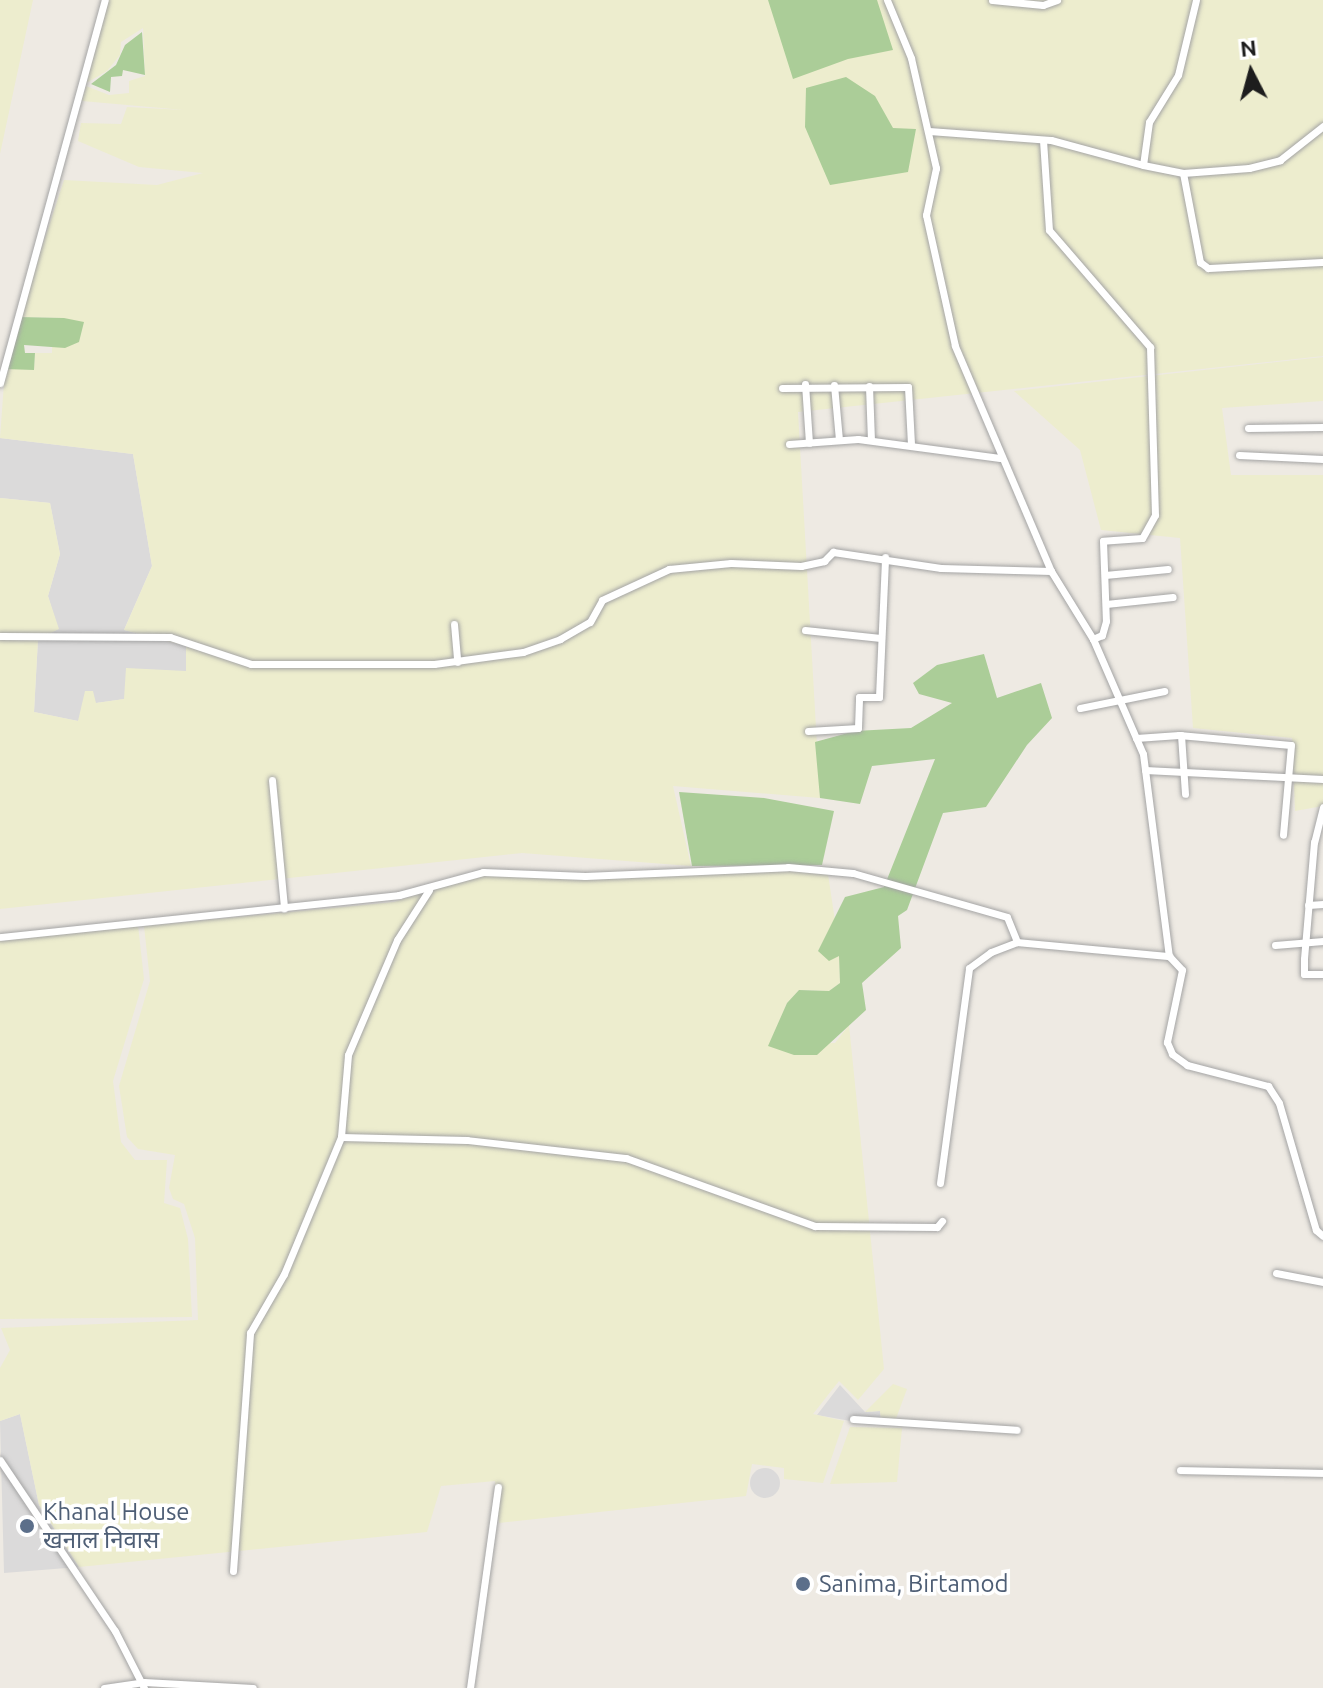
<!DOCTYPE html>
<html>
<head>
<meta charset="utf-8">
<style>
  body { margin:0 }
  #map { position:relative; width:1323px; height:1688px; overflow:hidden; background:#eeeae3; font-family:Ubuntu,"Noto Sans Devanagari",sans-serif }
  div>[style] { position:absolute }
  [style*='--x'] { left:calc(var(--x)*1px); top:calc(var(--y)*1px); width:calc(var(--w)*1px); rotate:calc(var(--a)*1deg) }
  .residential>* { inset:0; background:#dbdada }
  .round { border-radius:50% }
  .farmland>* { inset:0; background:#ededce }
  .forest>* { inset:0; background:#abcd98 }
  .roads { filter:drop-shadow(0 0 2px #a4a4a4) drop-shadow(0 0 2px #a4a4a4) }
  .minor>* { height:7px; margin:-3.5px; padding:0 3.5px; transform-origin:3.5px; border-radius:3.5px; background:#fff }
  .dots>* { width:22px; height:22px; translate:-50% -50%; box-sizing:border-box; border:4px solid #fff; border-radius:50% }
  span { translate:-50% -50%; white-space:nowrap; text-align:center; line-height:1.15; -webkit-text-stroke:7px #fff; paint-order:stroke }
  .service-label { font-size:24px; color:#4e5e75 }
  .left { translate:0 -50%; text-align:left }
  .north { position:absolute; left:1211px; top:32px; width:80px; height:80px; -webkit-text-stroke:6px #fff; paint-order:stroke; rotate:354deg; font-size:22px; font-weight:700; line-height:32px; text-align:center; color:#1d1d1d }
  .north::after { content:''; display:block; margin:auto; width:28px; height:36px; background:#1d1d1d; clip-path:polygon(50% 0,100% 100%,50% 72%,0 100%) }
</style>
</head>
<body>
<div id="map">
  <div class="residential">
    <div style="clip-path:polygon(0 438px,133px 454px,152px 566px,124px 630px,186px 646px,186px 671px,125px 699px,96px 703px,78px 721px,34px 712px,38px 639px,58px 629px,48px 596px,60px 554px,50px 503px,0 498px)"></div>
    <div style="clip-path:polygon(840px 1385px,865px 1412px,880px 1411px,881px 1422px,873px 1425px,817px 1415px)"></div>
    <div style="clip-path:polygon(20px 1414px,39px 1505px,79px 1567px,4px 1573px,0 1421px)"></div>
    <div class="round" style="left:750px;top:1468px;width:30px;height:30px"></div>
  </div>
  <div class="farmland">
    <div style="clip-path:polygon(0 0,33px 0,0 154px)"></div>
    <div style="clip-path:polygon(105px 0,1323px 0,1323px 356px,798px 412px,820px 798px,673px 786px,691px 866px,522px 853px,0 909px,0 498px,50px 503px,60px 554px,48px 596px,59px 629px,38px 639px,34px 712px,78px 721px,85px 691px,93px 691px,96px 703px,124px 699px,126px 668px,186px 671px,186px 646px,124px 630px,152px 566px,133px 454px,0 438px,5px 369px,34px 369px,35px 353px,52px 353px,52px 345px,65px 348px,64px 318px,19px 317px,64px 180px,157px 185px,203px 173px,139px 167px,78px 141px,81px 123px,121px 124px,127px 107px,184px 110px,82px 101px,86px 86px,109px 95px,129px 93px,129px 81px,145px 76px,143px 28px,121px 42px,120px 55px,107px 71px,83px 85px)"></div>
    <div style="clip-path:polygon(1323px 357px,1323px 401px,1222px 408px,1231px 475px,1323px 475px,1323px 806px,1295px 811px,1292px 738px,1193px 728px,1180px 538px,1101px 530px,1080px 450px,1014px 391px)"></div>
    <div style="clip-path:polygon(789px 869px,828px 874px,835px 921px,818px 951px,839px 955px,840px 983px,829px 991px,799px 990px,787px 1003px,769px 1045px,835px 1043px,849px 1025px,884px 1369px,858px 1400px,839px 1381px,813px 1414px,844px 1421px,823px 1483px,784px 1479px,784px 1468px,752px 1464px,746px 1496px,499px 1523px,495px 1481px,441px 1486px,427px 1532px,79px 1567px,39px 1505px,20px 1414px,0 1421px,0 1368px,10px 1350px,1px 1328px,198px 1320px,195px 1238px,184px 1204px,173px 1199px,169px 1188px,175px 1155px,138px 1149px,127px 1137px,119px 1086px,150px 981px,144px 926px,394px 902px,483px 874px,588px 878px)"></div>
    <div style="clip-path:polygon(138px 925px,144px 979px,113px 1081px,121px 1142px,135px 1160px,167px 1160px,164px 1203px,180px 1208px,188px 1239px,192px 1317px,0 1319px,0 941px)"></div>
    <div style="clip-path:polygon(893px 1384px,907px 1389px,894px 1424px,881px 1422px,880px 1411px,865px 1412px)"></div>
    <div style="clip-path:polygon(850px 1427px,902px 1428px,897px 1482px,830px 1484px)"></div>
  </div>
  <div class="forest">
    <div style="clip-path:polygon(768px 0,877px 0,893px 50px,848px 59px,793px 79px)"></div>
    <div style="clip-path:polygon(142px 32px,145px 75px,123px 70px,122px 76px,111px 77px,110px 92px,91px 84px,116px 65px,125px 45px)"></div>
    <div style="clip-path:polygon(846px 77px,875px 96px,893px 128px,916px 129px,908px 172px,830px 185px,805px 127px,806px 88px)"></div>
    <div style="clip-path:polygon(19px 317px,64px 318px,84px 322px,79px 342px,65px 348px,24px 345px,25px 353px,35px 353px,34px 370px,5px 369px)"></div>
    <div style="clip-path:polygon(984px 654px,997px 698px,1041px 683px,1052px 718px,1027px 745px,986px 807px,943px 813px,907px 910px,898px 916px,901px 948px,862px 983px,866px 1010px,817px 1055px,794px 1055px,768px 1046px,787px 1003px,799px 990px,829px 991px,840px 983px,839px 956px,829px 961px,818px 951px,845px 897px,884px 887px,935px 759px,872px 766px,860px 804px,820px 798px,815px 742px,855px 731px,911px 728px,952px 703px,919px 694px,913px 683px,937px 665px)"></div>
    <div style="clip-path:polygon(679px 792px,764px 798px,834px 811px,822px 865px,692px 866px)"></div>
  </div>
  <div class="roads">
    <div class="minor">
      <div style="--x:887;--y:0;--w:63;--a:67.5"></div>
      <div style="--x:911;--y:58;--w:113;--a:77.2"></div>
      <div style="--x:936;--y:168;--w:48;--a:102"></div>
      <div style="--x:926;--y:215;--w:134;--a:77.5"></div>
      <div style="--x:955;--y:346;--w:245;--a:66.9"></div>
      <div style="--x:1051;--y:571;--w:80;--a:58.3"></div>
      <div style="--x:1093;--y:639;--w:125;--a:66.5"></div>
      <div style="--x:1143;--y:754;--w:204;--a:82.7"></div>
      <div style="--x:1169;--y:956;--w:19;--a:47"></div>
      <div style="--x:1182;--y:970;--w:74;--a:101.8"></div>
      <div style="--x:1167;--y:1042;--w:13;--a:67"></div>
      <div style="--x:1172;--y:1054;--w:19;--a:36"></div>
      <div style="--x:1187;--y:1065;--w:84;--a:14.5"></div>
      <div style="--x:1268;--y:1086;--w:20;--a:57"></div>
      <div style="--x:1279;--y:1103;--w:132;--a:73.8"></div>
      <div style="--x:1316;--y:1230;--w:9;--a:41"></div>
      <div style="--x:992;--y:0;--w:51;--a:5.6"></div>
      <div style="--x:1043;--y:5;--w:15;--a:-20"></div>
      <div style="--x:1196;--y:0;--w:77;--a:103.5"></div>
      <div style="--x:1178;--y:75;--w:55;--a:121.7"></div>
      <div style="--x:1149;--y:122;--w:43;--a:97.9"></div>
      <div style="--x:1143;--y:165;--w:41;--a:11.3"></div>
      <div style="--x:1183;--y:173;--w:66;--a:-4.3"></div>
      <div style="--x:1249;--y:168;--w:32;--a:-14"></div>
      <div style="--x:1280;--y:160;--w:55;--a:-38.3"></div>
      <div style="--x:929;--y:131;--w:122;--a:4.2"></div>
      <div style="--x:1051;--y:140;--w:95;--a:15.2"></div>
      <div style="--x:1043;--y:140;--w:90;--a:86.2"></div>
      <div style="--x:1049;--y:230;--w:155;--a:49.2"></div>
      <div style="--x:1150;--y:347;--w:168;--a:88.3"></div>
      <div style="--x:1155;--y:515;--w:26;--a:119"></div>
      <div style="--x:1142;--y:538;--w:39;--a:176"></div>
      <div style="--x:1103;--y:541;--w:80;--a:87.9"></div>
      <div style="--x:1106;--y:621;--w:15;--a:106"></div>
      <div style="--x:1102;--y:635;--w:10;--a:156"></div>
      <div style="--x:1183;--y:173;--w:91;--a:79.2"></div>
      <div style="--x:1200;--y:262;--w:10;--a:37"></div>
      <div style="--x:1208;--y:268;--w:115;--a:-3"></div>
      <div style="--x:0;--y:383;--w:397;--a:-74.7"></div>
      <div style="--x:805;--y:384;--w:59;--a:86.1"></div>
      <div style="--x:834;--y:385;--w:55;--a:84.8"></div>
      <div style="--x:869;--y:386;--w:54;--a:87.9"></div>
      <div style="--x:782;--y:388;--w:126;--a:-0.5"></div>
      <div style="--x:908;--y:387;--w:57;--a:87"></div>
      <div style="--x:1248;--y:428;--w:75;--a:-0.8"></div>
      <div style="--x:789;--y:444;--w:69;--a:-4.1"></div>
      <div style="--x:858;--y:439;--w:143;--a:7.6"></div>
      <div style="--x:1239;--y:455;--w:84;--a:2.7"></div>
      <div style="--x:1105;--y:575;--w:63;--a:-5.4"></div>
      <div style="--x:1106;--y:604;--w:67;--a:-6"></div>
      <div style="--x:454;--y:624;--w:38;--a:85"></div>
      <div style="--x:805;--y:630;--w:76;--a:6"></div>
      <div style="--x:0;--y:636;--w:170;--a:0.3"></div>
      <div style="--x:170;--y:637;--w:85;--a:18.4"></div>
      <div style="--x:251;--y:664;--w:183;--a:0"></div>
      <div style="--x:434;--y:664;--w:90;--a:-7.7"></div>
      <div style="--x:523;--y:652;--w:39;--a:-19"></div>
      <div style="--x:560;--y:639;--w:34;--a:-30"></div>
      <div style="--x:590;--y:622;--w:25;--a:-61"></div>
      <div style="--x:602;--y:600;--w:74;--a:-24.8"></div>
      <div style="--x:669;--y:569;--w:62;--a:-5.5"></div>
      <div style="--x:731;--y:563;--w:70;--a:2.5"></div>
      <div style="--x:801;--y:566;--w:24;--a:-12"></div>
      <div style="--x:824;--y:561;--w:13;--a:-45"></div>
      <div style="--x:833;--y:552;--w:109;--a:8.4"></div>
      <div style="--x:941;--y:568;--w:110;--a:1.6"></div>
      <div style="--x:1080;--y:708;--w:86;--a:-11.4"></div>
      <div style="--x:808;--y:731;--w:50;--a:-3.4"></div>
      <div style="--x:858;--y:728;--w:31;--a:-88"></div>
      <div style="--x:859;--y:697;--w:20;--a:0"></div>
      <div style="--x:879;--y:697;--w:140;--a:-87.5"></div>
      <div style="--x:1181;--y:735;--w:59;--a:86.1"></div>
      <div style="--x:1136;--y:738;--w:43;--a:-4"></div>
      <div style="--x:1179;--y:735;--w:112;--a:5.1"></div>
      <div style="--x:1291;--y:745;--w:90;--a:95.1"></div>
      <div style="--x:1145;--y:770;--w:178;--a:2.9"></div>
      <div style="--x:272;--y:780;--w:129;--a:84.6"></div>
      <div style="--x:1323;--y:807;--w:36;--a:104"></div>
      <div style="--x:1314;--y:842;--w:117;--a:94.9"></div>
      <div style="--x:1304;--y:959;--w:15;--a:90"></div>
      <div style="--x:1304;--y:974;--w:19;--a:0"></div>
      <div style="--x:429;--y:890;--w:59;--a:122.6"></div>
      <div style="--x:397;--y:940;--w:125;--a:113.1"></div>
      <div style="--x:348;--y:1055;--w:82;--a:94.9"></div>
      <div style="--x:341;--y:1137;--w:126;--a:1.4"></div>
      <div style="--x:467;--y:1140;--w:160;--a:6.5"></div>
      <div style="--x:626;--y:1158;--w:201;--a:19.8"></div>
      <div style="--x:815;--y:1226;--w:122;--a:0.5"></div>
      <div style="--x:937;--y:1227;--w:8;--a:-50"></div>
      <div style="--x:1308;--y:905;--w:15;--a:-4"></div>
      <div style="--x:0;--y:937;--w:401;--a:-6"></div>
      <div style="--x:399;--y:895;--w:87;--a:-15.3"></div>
      <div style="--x:483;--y:872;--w:102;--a:2.2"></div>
      <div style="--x:585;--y:876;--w:203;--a:-2.5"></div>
      <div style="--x:788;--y:867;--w:65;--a:5.3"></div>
      <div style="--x:853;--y:873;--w:160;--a:15.9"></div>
      <div style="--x:1007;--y:917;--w:27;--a:68"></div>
      <div style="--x:1275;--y:945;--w:48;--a:-4.8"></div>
      <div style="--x:940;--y:1183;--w:217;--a:-82.3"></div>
      <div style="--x:969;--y:968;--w:27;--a:-36"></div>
      <div style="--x:991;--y:952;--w:28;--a:-21"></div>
      <div style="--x:1017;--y:942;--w:153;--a:5.3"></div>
      <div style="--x:1276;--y:1273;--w:48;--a:10.8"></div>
      <div style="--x:853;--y:1419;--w:164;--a:3.8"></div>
      <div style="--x:0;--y:1460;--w:206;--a:56.1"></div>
      <div style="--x:115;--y:1631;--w:64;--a:63"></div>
      <div style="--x:1180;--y:1470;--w:143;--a:1.2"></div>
      <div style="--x:233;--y:1571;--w:239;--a:-85.9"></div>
      <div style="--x:250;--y:1333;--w:68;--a:-60"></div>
      <div style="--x:284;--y:1274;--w:148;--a:-67.4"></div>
      <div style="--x:104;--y:1688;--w:40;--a:-8.5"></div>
      <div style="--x:144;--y:1682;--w:109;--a:3.2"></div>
      <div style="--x:470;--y:1688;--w:203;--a:-82.1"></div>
    </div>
  </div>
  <div class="dots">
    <div style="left:27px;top:1526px;background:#5c6f8a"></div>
    <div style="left:803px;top:1584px;background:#5c6f8a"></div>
  </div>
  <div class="service-label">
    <span class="left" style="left:43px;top:1526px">Khanal House<br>खनाल निवास</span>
    <span class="left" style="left:819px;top:1584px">Sanima, Birtamod</span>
  </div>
  <div class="north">N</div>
</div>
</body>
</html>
